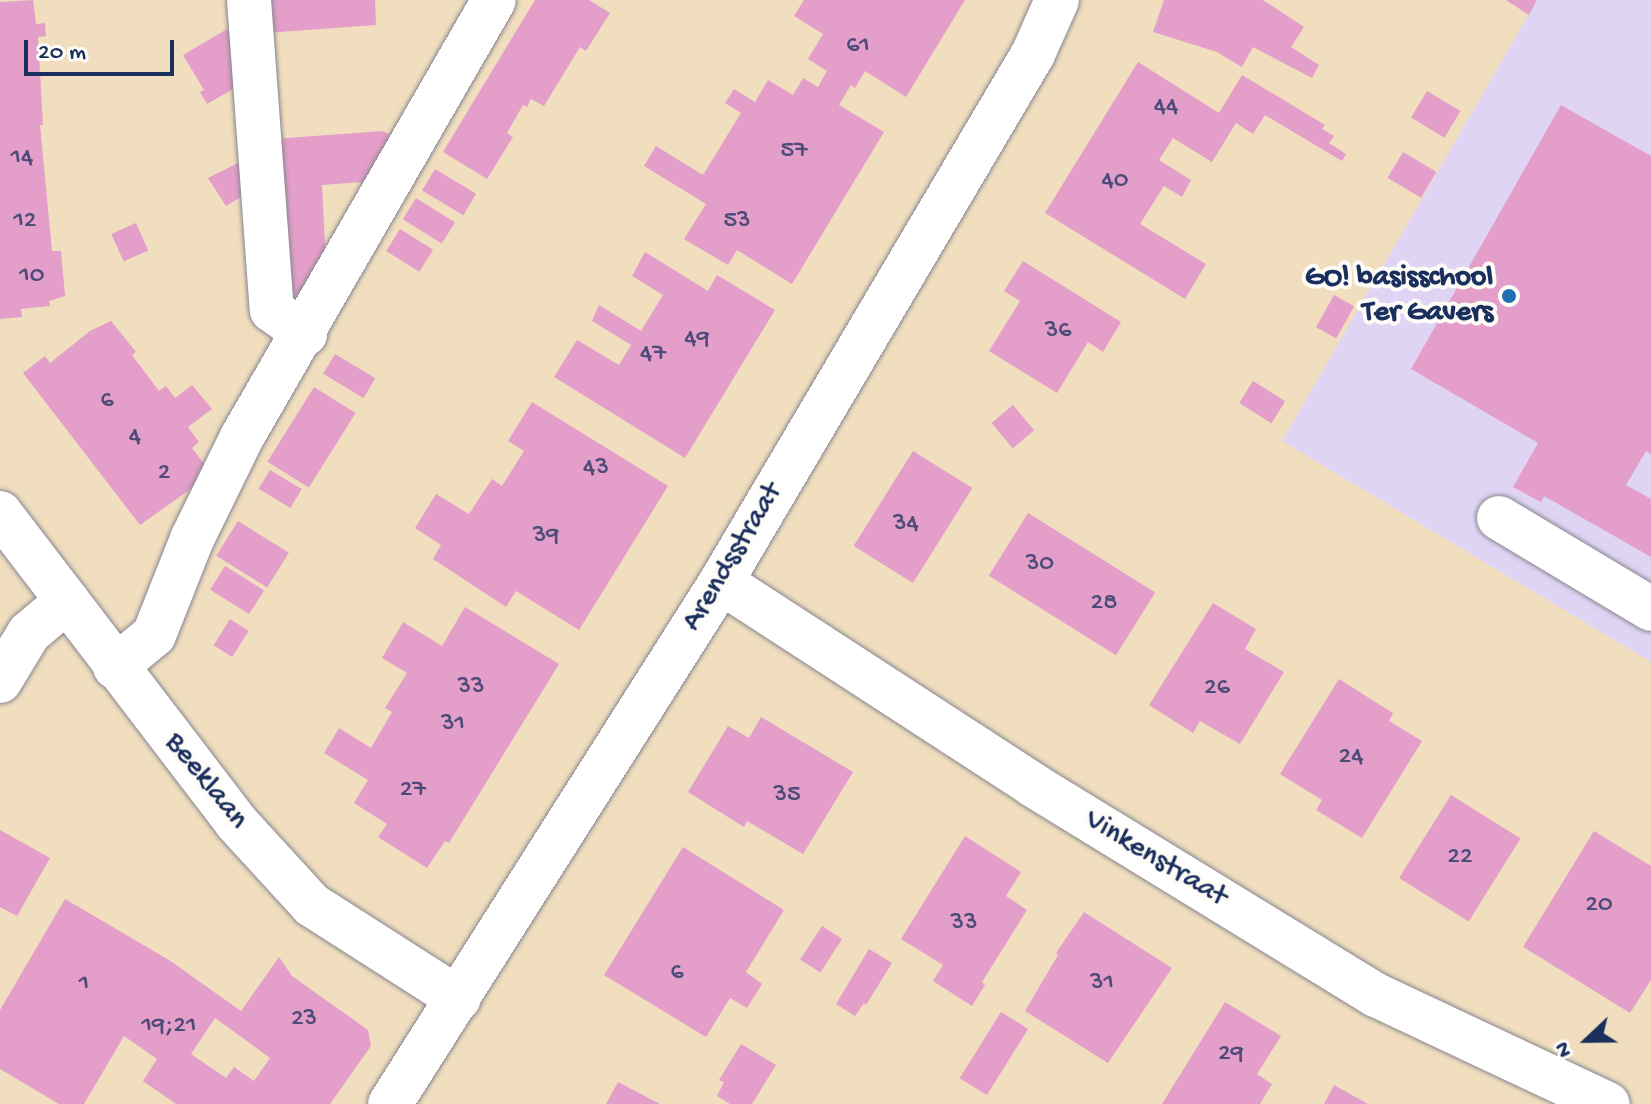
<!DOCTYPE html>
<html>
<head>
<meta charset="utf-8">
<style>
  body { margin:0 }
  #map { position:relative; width:1651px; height:1104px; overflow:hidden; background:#f1debf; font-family:"Gochi Hand",sans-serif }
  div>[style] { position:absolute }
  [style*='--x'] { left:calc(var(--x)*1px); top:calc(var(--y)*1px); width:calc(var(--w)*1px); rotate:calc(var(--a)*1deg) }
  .built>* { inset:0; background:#e0d4f4 }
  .building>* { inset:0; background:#e39ec9; transform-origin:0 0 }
  .roads { filter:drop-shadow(0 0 2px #86868e) drop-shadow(0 0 2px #86868e) }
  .minor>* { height:44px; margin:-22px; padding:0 22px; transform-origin:22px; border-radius:22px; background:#fff }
  .dots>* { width:22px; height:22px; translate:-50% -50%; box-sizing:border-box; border:4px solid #fdfcf7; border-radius:50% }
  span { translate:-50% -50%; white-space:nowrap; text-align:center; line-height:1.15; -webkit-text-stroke:8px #fdfcf7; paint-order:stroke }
  .number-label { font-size:26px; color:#4d4b79 }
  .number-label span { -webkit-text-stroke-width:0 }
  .poi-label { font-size:30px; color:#1b2f5e; font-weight:700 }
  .right { translate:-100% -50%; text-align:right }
  .street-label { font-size:30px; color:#1b2f5e }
  .north { position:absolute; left:1547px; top:1000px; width:80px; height:80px; -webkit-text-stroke:6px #fdfcf7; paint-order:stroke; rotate:248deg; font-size:22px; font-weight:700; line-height:32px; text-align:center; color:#1b2f5e }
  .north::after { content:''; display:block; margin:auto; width:28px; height:36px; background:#1b2f5e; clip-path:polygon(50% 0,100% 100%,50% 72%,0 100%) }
  .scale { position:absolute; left:24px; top:40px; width:150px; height:36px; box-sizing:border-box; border:4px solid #1b2f5e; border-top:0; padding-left:10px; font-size:24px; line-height:28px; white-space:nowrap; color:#1b2f5e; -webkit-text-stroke:6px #fdfcf7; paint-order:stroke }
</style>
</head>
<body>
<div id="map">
  <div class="built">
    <div style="clip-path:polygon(1537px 0,1651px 0,1651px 662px,1282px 441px)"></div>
  </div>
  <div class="building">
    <div style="clip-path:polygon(33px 0,36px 24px,45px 23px,46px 36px,38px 37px,43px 125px,40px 125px,52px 251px,61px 251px,65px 296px,49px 301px,50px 306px,21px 309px,22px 317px,0 319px,0 2px)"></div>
    <div style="clip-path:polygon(263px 0,375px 0,376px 25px,266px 33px)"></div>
    <div style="clip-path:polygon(535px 0,589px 0,610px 13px,586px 51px,580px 47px,544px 106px,531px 99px,527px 107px,523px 105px,507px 133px,513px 137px,487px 179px,443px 152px)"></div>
    <div style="clip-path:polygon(804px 0,965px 0,906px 97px,865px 71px,855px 88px,851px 85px,839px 105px,884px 132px,792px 284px,737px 250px,728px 265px,684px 239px,706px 204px,644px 166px,656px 146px,703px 175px,741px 113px,725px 103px,734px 89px,755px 102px,768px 80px,793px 95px,803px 78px,818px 87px,827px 71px,808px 59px,823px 34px,794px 16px)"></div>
    <div style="clip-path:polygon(1164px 0,1263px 0,1304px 27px,1291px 47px,1319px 65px,1312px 78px,1253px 47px,1242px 67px,1217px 52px,1153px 32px)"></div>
    <div style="clip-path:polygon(1506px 0,1537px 0,1529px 15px)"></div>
    <div style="clip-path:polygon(227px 29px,250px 67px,247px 81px,207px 104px,200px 92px,204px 90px,183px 55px)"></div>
    <div style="clip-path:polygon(1138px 62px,1219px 113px,1242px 75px,1325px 125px,1322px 129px,1334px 136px,1329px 143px,1346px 154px,1342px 161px,1265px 115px,1253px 134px,1236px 123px,1212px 162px,1173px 138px,1159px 160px,1191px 180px,1182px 197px,1164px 186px,1140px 224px,1206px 264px,1185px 299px,1045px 213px)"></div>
    <div style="left:1427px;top:91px;width:39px;height:31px;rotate:31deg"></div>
    <div style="clip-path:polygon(1561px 105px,1651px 156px,1651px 454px,1646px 451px,1626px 485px,1651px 499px,1651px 557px,1544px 496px,1541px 502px,1513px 487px,1538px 443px,1411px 369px)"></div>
    <div style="clip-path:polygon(383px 131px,400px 141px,376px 181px,322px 185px,326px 265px,310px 294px,283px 296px,273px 139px)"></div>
    <div style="left:1403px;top:152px;width:39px;height:30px;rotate:31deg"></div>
    <div style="clip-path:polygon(240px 162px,244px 195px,226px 206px,208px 178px)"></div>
    <div style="left:435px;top:169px;width:48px;height:25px;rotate:31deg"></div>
    <div style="left:416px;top:198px;width:46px;height:25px;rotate:32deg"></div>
    <div style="left:136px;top:223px;width:30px;height:27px;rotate:66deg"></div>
    <div style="left:400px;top:229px;width:39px;height:26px;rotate:32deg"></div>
    <div style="clip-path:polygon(645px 252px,708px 291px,717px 275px,775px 310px,685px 458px,554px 377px,577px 340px,619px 365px,631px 345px,592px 321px,599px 305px,641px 331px,663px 295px,632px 276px)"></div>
    <div style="clip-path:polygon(1023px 261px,1121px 322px,1103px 352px,1088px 342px,1057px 393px,989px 351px,1020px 301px,1004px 291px)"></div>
    <div style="left:1334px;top:295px;width:23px;height:37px;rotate:29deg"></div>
    <div style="clip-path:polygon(111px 321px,136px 352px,132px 355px,159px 391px,166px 386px,175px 398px,192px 385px,212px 409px,188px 427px,199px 442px,192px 448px,205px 465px,199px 483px,140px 525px,23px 373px,45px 356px,50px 363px,90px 331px)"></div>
    <div style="left:335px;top:354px;width:47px;height:23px;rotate:31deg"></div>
    <div style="left:1253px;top:381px;width:38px;height:26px;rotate:32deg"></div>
    <div style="left:314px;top:387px;width:49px;height:88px;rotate:32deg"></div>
    <div style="clip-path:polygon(532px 402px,668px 486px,579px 630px,516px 591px,506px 607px,433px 559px,441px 545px,415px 528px,436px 494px,469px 514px,492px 479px,502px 486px,524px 451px,508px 441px)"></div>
    <div style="left:1013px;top:405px;width:33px;height:28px;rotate:50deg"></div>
    <div style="left:913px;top:451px;width:70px;height:112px;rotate:32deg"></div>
    <div style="left:270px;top:470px;width:37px;height:22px;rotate:31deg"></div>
    <div style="left:1028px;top:513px;width:150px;height:74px;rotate:32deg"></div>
    <div style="left:238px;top:521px;width:60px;height:41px;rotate:32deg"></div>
    <div style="left:225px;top:566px;width:46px;height:28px;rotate:32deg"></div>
    <div style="clip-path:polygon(1213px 603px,1256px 629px,1245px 649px,1284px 672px,1240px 744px,1200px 721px,1193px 733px,1149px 705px)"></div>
    <div style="clip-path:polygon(465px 607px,559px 664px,449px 843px,445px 841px,427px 868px,378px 837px,387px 824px,354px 803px,368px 780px,324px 753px,339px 728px,371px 748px,392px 712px,385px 708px,407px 673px,382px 658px,403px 622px,442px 646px)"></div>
    <div style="left:230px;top:619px;width:22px;height:31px;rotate:32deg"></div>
    <div style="clip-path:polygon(1339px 679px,1393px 713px,1389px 721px,1422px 741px,1362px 838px,1316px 810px,1322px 800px,1280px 774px)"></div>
    <div style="clip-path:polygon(761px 717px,853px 772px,803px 854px,747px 821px,744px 827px,688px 792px,728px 726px,749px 738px)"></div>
    <div style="left:1451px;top:795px;width:82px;height:98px;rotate:32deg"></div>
    <div style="clip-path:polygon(0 830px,50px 858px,17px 916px,0 907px)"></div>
    <div style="clip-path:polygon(1594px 831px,1651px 866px,1651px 980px,1630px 1013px,1523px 947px)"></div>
    <div style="clip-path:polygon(965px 836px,1021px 872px,1006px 896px,1027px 910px,982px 982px,985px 985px,972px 1006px,933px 981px,943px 965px,901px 939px)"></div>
    <div style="clip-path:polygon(683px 847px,784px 910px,746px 972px,762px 984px,747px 1008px,730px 998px,706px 1037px,604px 975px)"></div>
    <div style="clip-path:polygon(evenodd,65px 899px,169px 960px,241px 1011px,279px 957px,292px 976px,368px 1030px,371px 1046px,330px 1104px,176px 1104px,143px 1081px,157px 1059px,124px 1036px,84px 1104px,59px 1104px,0 1069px,0 1010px,65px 899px,215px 1018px,270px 1058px,254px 1081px,234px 1067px,226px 1078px,191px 1054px,215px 1018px)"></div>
    <div style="clip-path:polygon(1084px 912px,1172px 968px,1108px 1063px,1025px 1011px,1058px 955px,1056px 953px)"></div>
    <div style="left:822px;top:926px;width:24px;height:40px;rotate:33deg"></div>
    <div style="clip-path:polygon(869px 949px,892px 963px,866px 1005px,864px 1003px,855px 1016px,836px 1004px)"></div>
    <div style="clip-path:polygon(1225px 1002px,1281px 1036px,1257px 1074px,1272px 1084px,1260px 1104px,1162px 1104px)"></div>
    <div style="left:1001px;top:1012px;width:32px;height:78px;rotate:32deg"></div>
    <div style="clip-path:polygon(741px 1044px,776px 1065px,752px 1104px,730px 1104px,717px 1096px,724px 1082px,719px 1080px)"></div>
    <div style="clip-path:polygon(618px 1082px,660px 1104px,606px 1104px)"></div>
    <div style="clip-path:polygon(1334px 1085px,1368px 1104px,1324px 1104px)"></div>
  </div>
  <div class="roads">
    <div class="minor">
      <div style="--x:249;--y:0;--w:311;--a:85.8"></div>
      <div style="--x:272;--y:310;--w:41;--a:36"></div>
      <div style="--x:0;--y:513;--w:389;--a:52.6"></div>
      <div style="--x:236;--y:822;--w:113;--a:47.5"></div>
      <div style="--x:312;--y:905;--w:174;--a:32.6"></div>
      <div style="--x:1499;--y:518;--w:177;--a:30.9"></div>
      <div style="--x:721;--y:582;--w:372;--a:33"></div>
      <div style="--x:1033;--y:785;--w:402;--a:31.5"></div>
      <div style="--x:1376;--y:995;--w:256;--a:25.2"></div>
      <div style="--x:115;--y:667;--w:50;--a:-39.4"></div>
      <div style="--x:154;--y:635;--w:103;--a:-68.4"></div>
      <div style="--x:192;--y:539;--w:114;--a:-63.9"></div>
      <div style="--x:242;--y:437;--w:504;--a:-60.03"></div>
      <div style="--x:0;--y:681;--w:56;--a:-58.9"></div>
      <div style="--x:29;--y:633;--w:50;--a:-40.1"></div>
      <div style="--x:390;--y:1104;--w:618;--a:-57.62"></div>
      <div style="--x:721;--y:582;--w:613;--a:-59.42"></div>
      <div style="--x:1033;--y:54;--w:59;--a:-66"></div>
    </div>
  </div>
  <div class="dots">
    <div style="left:1509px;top:296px;background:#1f6fb2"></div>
  </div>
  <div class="number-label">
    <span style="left:858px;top:47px">61</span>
    <span style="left:1166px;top:108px">44</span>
    <span style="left:794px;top:152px">57</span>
    <span style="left:22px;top:159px">14</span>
    <span style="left:1115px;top:182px">40</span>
    <span style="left:25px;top:222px">12</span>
    <span style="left:737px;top:222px">53</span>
    <span style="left:32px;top:277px">10</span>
    <span style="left:1058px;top:332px">36</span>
    <span style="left:697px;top:340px">49</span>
    <span style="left:653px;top:355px">47</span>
    <span style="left:107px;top:402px">6</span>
    <span style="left:135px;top:438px">4</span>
    <span style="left:596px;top:469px">43</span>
    <span style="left:164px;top:474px">2</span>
    <span style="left:906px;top:525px">34</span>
    <span style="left:546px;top:537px">39</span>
    <span style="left:1040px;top:565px">30</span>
    <span style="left:1104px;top:604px">28</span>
    <span style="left:471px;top:688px">33</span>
    <span style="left:1217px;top:689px">26</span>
    <span style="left:453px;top:725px">31</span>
    <span style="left:1351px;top:758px">24</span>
    <span style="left:413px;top:791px">27</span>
    <span style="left:787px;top:796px">35</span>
    <span style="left:1460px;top:858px">22</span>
    <span style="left:1599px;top:906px">20</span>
    <span style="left:964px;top:924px">33</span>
    <span style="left:677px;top:974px">6</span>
    <span style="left:1102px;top:984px">31</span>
    <span style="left:84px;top:985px">1</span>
    <span style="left:304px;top:1020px">23</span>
    <span style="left:169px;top:1027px">19;21</span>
    <span style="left:1231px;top:1055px">29</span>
  </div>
  <div class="poi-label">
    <span class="right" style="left:1493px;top:296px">GO! basisschool<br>Ter Gavers</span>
  </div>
  <div class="street-label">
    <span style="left:734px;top:558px;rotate:-59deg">Arendsstraat</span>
    <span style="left:205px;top:782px;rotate:51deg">Beeklaan</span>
    <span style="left:1155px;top:860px;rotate:31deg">Vinkenstraat</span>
  </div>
  <div class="north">N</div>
  <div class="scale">20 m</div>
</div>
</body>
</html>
